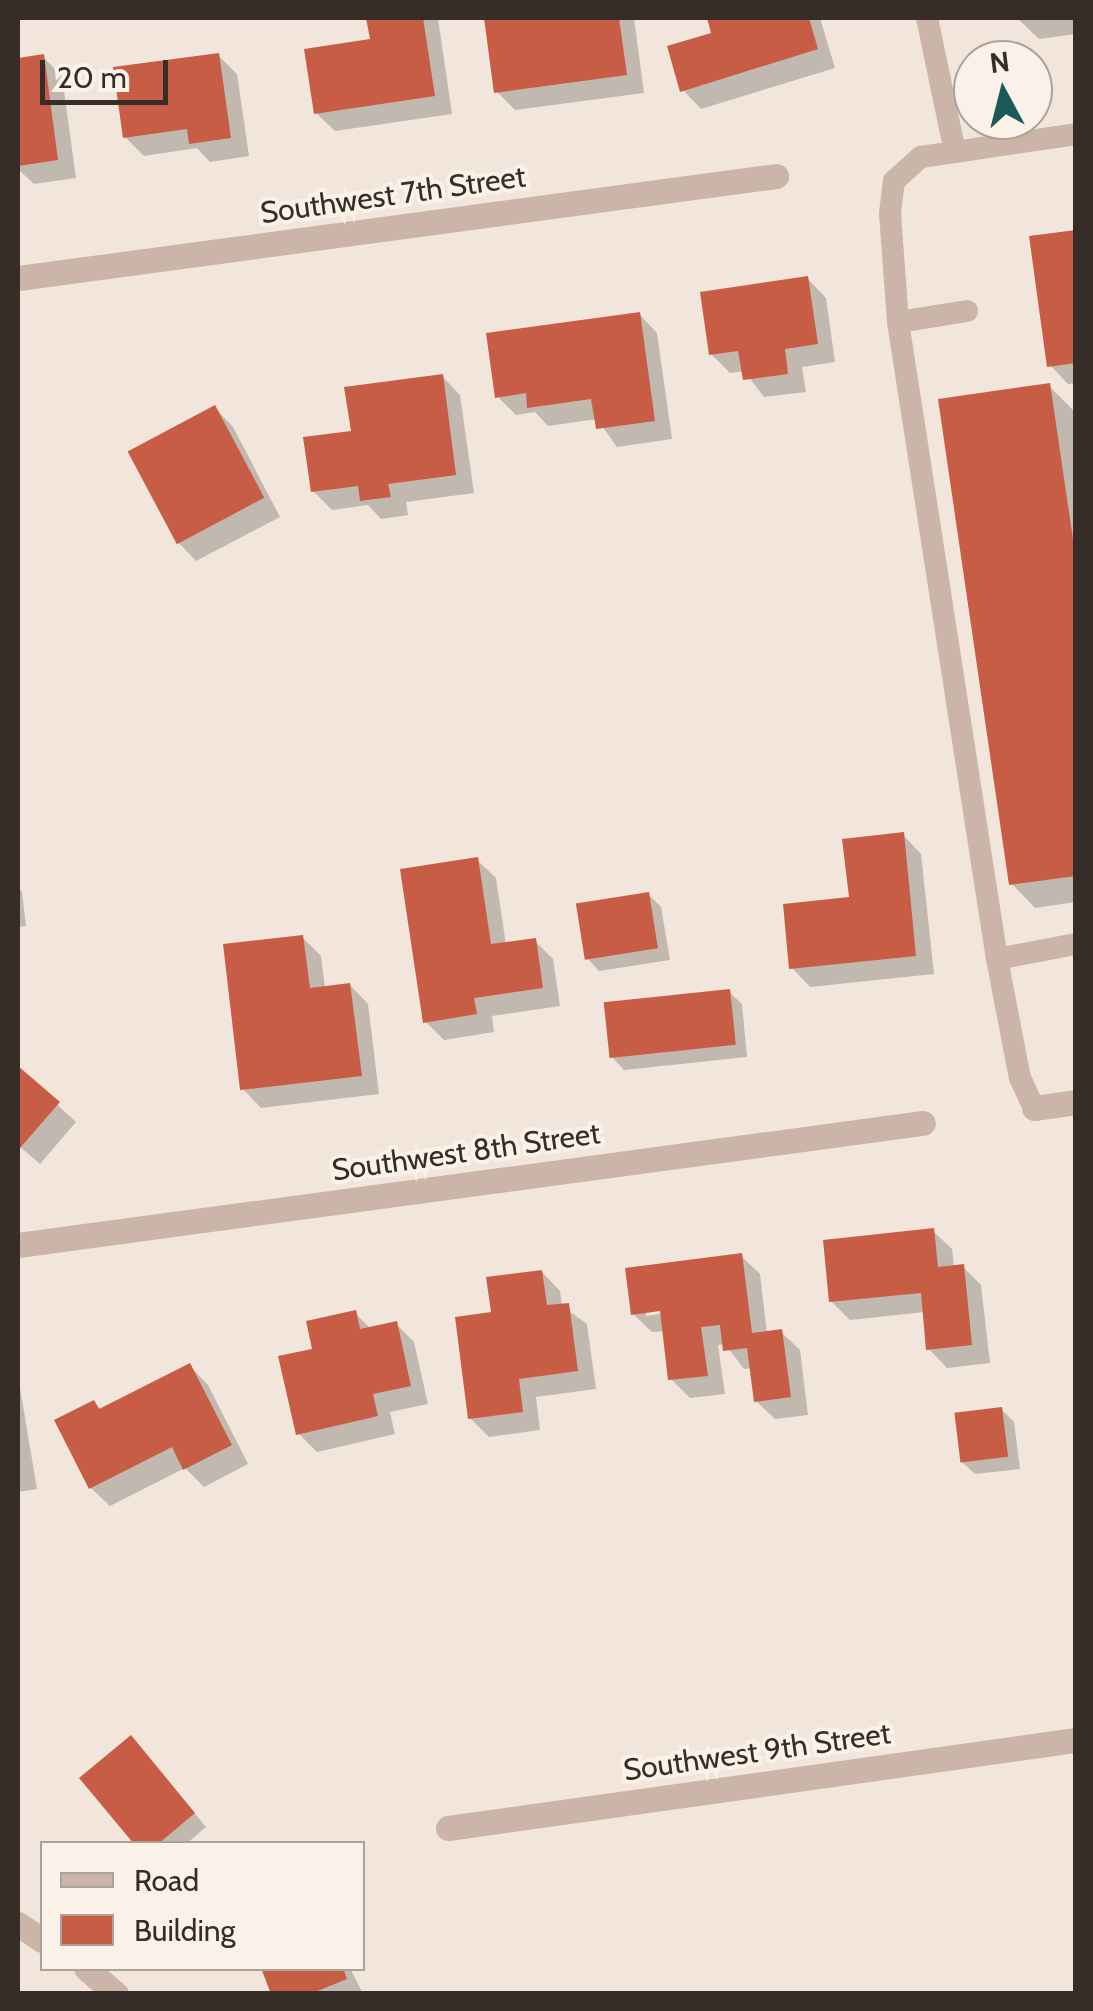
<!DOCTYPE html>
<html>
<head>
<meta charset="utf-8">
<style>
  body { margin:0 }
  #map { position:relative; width:1093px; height:2011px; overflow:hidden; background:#f2e6dc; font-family:Cabin,sans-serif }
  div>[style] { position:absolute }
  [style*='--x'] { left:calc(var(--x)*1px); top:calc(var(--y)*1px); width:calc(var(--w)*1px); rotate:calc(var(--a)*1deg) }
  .shadow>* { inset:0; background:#0003 }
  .building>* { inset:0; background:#c75d45; transform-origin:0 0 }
  .service>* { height:22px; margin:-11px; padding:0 11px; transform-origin:11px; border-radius:11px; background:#cab5a8 }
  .minor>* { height:25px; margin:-12.5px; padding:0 12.5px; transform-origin:12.5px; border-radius:12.5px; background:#cab5a8 }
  span { translate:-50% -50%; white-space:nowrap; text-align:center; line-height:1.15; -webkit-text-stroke:8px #faf1e8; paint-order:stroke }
  .street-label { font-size:30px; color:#372c28 }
  .frame { position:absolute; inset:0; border:20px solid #372c28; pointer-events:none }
  .legend { position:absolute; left:40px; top:1841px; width:325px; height:130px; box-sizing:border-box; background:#faf1e8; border:2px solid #aca29b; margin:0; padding:12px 18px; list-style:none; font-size:30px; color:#372c28 }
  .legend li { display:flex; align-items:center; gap:20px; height:50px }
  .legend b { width:50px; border:2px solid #aca29b }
  .north { position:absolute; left:953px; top:40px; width:100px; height:100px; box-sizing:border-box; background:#faf1e8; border:2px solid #aca29b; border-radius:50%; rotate:353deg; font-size:28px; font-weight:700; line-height:40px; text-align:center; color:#372c28 }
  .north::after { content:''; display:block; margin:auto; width:35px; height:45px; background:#1d5959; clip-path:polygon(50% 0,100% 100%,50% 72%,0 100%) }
  .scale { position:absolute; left:40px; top:60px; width:128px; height:45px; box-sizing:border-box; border:5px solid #372c28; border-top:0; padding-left:12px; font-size:30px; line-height:35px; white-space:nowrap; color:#372c28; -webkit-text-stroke:8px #faf1e8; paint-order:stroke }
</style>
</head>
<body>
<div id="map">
  <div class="shadow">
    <div style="clip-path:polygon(369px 18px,438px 18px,452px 114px,335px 131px,316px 113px,372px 41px)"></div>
    <div style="clip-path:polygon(486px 18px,634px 18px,644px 93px,515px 110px,496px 91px)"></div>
    <div style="clip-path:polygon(709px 18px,820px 18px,835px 68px,701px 109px,683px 90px,715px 35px)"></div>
    <div style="clip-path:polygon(1017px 18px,1076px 18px,1076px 34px,1039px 39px)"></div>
    <div style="clip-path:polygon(218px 55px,237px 74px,249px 156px,210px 162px,197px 148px,144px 156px,125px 137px)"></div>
    <div style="clip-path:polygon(43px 57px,62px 76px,76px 178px,34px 184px,18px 169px,18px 61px)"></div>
    <div style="clip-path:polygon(1076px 232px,1076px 383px,1068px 384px,1050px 365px)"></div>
    <div style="clip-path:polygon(808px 279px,826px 298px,835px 362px,802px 367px,806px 392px,764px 397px,744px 371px,730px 373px,711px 354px)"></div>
    <div style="clip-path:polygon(639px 314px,657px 333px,672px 439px,617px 447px,597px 419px,548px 426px,535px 412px,516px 415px,497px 396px)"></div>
    <div style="clip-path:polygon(442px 376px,460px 395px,474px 493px,406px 502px,408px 515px,381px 519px,368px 505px,332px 510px,313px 491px,353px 433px)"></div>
    <div style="clip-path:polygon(1049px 386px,1073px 410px,1076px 429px,1076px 902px,1035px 908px,1012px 884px)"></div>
    <div style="clip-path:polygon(215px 408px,233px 427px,280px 517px,196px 561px,178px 542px)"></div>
    <div style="clip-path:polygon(903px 835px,921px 854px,934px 974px,810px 987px,792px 968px)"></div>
    <div style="clip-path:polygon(477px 860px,496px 878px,506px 945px,535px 941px,553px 959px,560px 1006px,492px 1016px,494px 1032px,444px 1040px,425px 1021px)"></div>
    <div style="clip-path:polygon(18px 887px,22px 892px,26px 926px,18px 927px)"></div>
    <div style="clip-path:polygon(649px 895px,661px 907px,670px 960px,599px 971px,587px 958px)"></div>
    <div style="clip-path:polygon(302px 937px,321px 956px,325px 988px,350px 985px,368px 1004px,379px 1094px,261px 1108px,243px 1089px)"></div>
    <div style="clip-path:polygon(729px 992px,742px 1004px,747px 1057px,624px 1070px,612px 1057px)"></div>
    <div style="clip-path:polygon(18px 1069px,76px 1122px,40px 1164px,18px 1145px)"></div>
    <div style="clip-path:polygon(933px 1231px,952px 1249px,954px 1268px,963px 1267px,981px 1285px,990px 1363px,947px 1368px,929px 1349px,925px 1312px,850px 1320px,831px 1301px)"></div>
    <div style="clip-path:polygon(evenodd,741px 1256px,760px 1274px,767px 1334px,781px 1332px,800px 1350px,808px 1415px,775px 1419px,756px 1401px,752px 1368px,744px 1369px,725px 1344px,718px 1345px,725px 1394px,690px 1398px,671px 1379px,665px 1331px,652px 1332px,633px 1314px,741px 1256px,672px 1307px,673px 1312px,646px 1316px,646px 1311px,672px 1307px)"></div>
    <div style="clip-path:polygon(542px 1272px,560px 1291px,562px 1306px,587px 1324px,596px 1389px,536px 1397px,540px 1430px,489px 1437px,470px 1418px,494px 1314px)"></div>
    <div style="clip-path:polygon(355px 1313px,371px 1329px,396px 1324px,414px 1342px,428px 1404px,390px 1412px,395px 1434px,317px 1452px,298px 1433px)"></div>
    <div style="clip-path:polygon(190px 1366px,208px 1385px,248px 1464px,204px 1487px,185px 1468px,110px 1506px,91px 1488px,94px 1403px,102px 1411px)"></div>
    <div style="clip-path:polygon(18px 1376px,37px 1489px,18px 1492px)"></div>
    <div style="clip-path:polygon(1001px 1409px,1014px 1422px,1020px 1469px,975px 1474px,962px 1462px)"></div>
    <div style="clip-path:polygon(143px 1751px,206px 1827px,186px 1844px,137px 1844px)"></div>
    <div style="clip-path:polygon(264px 1968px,350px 1968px,363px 1994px,274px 1994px)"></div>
  </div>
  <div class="building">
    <div style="clip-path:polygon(366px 18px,423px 18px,435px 96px,314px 114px,304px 49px,370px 39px)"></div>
    <div style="clip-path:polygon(484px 18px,619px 18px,627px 75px,494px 93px)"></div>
    <div style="clip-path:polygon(707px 18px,809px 18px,818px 49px,680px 92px,667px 46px,711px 33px)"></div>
    <div style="clip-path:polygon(219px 53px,231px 138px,189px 144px,187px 129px,123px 138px,113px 67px)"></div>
    <div style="clip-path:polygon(44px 54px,58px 160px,18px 166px,18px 58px)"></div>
    <div style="clip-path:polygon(1076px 230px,1076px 363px,1047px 367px,1029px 236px)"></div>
    <div style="clip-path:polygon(808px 276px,818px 344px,785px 349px,788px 374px,743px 380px,738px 351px,709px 355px,700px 292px)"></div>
    <div style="clip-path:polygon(640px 312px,655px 421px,596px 429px,591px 399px,527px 408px,526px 393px,495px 398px,486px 333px)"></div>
    <div style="clip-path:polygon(443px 374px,456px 475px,388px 484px,391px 497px,360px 501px,358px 486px,311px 492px,303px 437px,351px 431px,344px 387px)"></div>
    <div style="clip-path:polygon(1050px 383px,1076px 560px,1076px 876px,1009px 885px,938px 399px)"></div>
    <div style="left:215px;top:405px;width:105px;height:99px;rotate:62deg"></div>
    <div style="clip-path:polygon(904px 832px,916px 956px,789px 969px,783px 904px,849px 897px,842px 839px)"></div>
    <div style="clip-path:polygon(478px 857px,491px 944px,536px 938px,543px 988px,474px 998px,477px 1014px,423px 1023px,400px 869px)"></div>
    <div style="left:649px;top:892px;width:57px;height:74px;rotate:81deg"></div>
    <div style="clip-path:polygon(303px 935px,310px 988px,350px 983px,362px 1076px,240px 1090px,223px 944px)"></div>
    <div style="left:730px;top:989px;width:56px;height:127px;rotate:84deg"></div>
    <div style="clip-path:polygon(18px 1066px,60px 1102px,20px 1148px,18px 1146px)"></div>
    <div style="clip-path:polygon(934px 1228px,938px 1267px,964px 1264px,972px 1345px,926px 1350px,921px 1293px,829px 1302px,823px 1240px)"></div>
    <div style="clip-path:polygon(742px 1253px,752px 1333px,782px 1329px,791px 1397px,754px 1402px,747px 1348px,723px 1351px,720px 1325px,701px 1327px,708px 1376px,668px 1380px,660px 1311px,631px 1315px,625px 1268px)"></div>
    <div style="clip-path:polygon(542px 1270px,547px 1305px,569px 1303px,578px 1371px,519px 1379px,523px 1412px,468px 1419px,455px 1317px,491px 1312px,486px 1277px)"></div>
    <div style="clip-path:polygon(356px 1310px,360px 1329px,397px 1321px,411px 1386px,373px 1394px,378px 1416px,296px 1435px,278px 1356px,312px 1349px,306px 1321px)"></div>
    <div style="clip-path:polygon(190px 1363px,232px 1445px,183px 1470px,172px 1447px,89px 1489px,54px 1420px,94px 1400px,99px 1409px)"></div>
    <div style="left:1002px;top:1407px;width:50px;height:48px;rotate:83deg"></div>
    <div style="clip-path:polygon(131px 1735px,195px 1813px,158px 1844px,134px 1844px,79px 1778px)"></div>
    <div style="clip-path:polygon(261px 1968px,343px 1968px,347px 1979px,310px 1994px,271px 1994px)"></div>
  </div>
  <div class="service">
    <div style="--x:927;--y:18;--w:137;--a:78.2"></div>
    <div style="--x:967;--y:311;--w:70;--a:170.9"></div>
    <div style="--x:898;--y:322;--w:109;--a:-94.2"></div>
    <div style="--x:890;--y:213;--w:32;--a:-83"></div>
    <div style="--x:894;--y:181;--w:36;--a:-42"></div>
    <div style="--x:921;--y:157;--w:157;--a:-8.4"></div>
    <div style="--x:898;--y:322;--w:645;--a:81.17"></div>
    <div style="--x:997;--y:959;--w:80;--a:-10.8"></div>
    <div style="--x:997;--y:959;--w:121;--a:79.1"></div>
    <div style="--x:1020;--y:1078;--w:33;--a:65"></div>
  </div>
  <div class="minor">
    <div style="--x:18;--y:278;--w:765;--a:-7.66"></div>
    <div style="--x:1034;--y:1108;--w:42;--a:-8.1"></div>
    <div style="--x:18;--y:1245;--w:913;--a:-7.68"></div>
    <div style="--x:448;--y:1828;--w:634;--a:-7.98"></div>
    <div style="--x:18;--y:1924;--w:29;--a:34"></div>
    <div style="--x:86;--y:1968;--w:40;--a:41"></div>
  </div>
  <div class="street-label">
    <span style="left:393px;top:195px;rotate:-8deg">Southwest 7th Street</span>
    <span style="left:466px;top:1152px;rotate:-8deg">Southwest 8th Street</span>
    <span style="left:757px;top:1752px;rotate:-8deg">Southwest 9th Street</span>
  </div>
  <div class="frame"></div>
  <ul class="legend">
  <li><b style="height:12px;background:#cab5a8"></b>Road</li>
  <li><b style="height:28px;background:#c75d45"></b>Building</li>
  </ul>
  <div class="north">N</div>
  <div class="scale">20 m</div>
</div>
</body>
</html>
